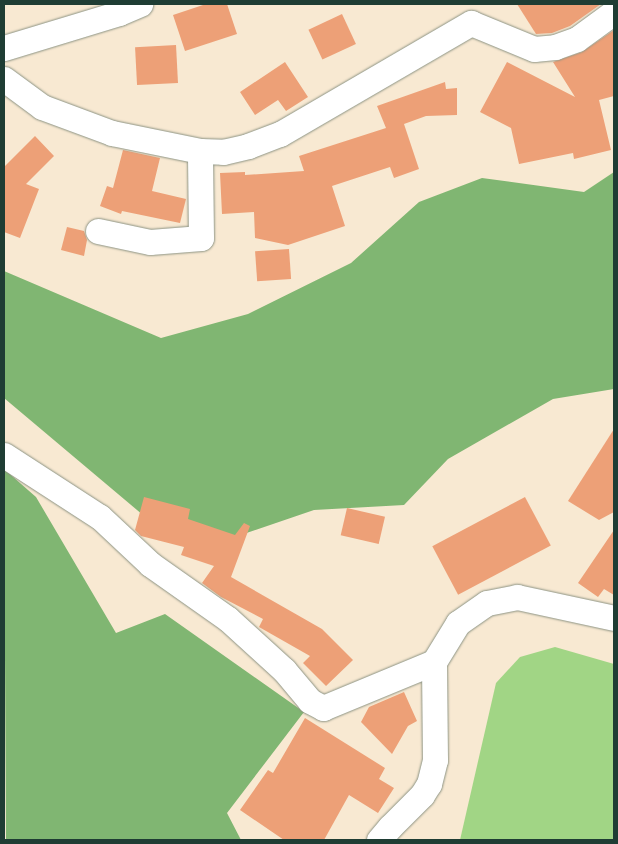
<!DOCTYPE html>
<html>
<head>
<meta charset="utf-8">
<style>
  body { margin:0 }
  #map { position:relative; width:618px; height:844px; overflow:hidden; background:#f8e9d2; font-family:"Libre Caslon Text",serif }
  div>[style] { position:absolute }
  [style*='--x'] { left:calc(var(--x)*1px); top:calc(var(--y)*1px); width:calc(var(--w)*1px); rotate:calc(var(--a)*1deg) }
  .green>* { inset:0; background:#a1d585 }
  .forest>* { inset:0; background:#80b672 }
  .building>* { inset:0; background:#eda077; transform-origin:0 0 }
  .roads { filter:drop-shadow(0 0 1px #8c9383) drop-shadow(0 0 1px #8c9383) }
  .street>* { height:25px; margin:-12.5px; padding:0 12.5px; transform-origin:12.5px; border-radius:12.5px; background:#fff }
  span { translate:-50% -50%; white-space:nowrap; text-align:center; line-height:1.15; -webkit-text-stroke:4px #fcf5e5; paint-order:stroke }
  .frame { position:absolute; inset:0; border:5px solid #1f3d34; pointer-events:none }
</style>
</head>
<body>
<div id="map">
  <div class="green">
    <div style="clip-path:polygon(555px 647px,614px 664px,614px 840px,460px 840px,496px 683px,520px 657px)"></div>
  </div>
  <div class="forest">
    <div style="clip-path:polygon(614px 172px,614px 389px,553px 399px,448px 459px,404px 505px,314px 510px,229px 539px,175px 542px,4px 398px,4px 271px,161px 338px,248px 314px,351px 263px,419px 202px,482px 178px,584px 192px)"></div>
    <div style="clip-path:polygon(4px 469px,36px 497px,116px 633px,165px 614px,304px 712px,227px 813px,241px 840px,6px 840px)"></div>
  </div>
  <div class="building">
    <div style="clip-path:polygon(206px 4px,227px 4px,237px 34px,185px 51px,173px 15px)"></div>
    <div style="clip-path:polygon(517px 4px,601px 4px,570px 26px,552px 33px,536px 34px)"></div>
    <div style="left:342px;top:14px;width:33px;height:37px;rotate:65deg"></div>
    <div style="clip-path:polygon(614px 30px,614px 96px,599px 100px,611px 150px,574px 159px,573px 153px,519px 164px,511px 128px,480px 112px,507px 62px,575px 97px,553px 62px,582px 52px)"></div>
    <div style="left:176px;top:45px;width:38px;height:41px;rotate:87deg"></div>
    <div style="clip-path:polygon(285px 62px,308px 97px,286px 111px,278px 100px,255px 115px,240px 92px)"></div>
    <div style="clip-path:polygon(445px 82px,446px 89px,457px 88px,457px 115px,426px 116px,404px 124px,419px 169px,394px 178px,390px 167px,332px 186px,345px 226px,288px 245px,255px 238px,254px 212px,222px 214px,220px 173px,245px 172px,245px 175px,304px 171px,299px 156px,386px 128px,377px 106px)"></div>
    <div style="clip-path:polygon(35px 136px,54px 156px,26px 184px,39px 189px,20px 238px,4px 232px,4px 167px)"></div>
    <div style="clip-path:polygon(123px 150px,160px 158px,152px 191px,186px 199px,180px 223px,122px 211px,121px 214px,100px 206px,107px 186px,113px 188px)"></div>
    <div style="clip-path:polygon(67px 227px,84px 231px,87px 240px,84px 256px,61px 250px)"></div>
    <div style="left:289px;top:249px;width:30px;height:34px;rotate:86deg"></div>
    <div style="clip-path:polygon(614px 429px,614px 512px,599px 520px,568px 501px)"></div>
    <div style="clip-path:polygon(144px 497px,190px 509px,188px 519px,235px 535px,244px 523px,250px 526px,231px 577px,322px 629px,353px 660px,326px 686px,303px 663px,310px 656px,259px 627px,263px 619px,221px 597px,202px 583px,214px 566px,181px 555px,184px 547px,141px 536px,135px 530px)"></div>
    <div style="left:525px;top:497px;width:55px;height:105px;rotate:62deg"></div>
    <div style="left:347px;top:508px;width:39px;height:28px;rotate:13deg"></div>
    <div style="clip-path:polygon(614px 530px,614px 595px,604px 589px,598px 597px,578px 583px)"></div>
    <div style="clip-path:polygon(404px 692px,417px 721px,408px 726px,392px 754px,361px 722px,369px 707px)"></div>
    <div style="clip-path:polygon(305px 718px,385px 768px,379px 779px,394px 788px,378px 813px,349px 795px,324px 840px,284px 840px,240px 810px,268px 770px,273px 773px)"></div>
  </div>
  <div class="roads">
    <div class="street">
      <div style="--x:471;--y:23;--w:68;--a:22.4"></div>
      <div style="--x:534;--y:49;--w:21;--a:-5"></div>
      <div style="--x:555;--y:47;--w:23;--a:-20"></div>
      <div style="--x:577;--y:39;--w:46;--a:-36.1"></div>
      <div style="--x:4;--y:48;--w:120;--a:-16.9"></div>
      <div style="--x:119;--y:13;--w:23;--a:-23"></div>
      <div style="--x:4;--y:79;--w:47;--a:36.4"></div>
      <div style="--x:42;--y:107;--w:75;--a:20.4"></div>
      <div style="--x:112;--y:133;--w:90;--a:11.6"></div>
      <div style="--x:200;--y:151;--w:23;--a:2"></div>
      <div style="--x:223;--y:152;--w:26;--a:-13"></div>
      <div style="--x:248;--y:146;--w:34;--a:-21"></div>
      <div style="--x:280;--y:134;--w:221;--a:-30.2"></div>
      <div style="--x:98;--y:231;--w:53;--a:11.9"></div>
      <div style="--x:150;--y:242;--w:51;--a:-4.5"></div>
      <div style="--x:201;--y:238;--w:87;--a:-90.7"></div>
      <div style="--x:4;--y:455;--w:114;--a:32.9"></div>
      <div style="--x:100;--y:517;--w:69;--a:43.2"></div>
      <div style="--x:150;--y:564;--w:95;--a:35.2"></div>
      <div style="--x:228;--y:619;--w:76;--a:42.3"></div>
      <div style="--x:284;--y:670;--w:40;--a:50"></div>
      <div style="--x:310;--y:701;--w:15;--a:28"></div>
      <div style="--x:323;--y:708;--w:120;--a:-22.5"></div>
      <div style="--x:379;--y:840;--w:17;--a:-50"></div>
      <div style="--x:390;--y:827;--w:45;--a:-45"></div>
      <div style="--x:422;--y:795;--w:13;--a:-58"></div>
      <div style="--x:429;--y:784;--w:25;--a:-76"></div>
      <div style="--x:435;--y:760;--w:98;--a:-90.6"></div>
      <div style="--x:434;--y:662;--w:46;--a:-58.4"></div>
      <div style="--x:458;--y:623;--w:35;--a:-35"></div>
      <div style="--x:487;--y:603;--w:31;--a:-11"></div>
      <div style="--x:517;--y:597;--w:99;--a:12.2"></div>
    </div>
  </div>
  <div class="frame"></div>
</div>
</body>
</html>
